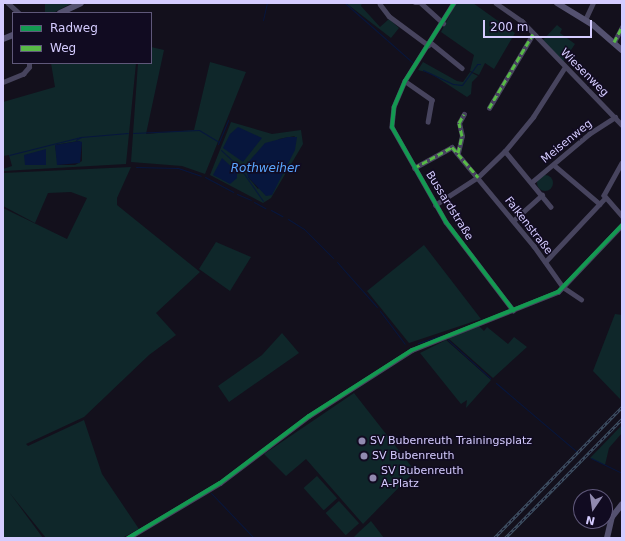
<!DOCTYPE html>
<html>
<head>
<meta charset="utf-8">
<style>
  body { margin:0 }
  #map { position:relative; width:625px; height:541px; overflow:hidden; background:#13101c; font-family:"DejaVu Sans",sans-serif }
  div>[style] { position:absolute }
  [style*='--x'] { left:calc(var(--x)*1px); top:calc(var(--y)*1px); width:calc(var(--w)*1px); rotate:calc(var(--a)*1deg) }
  .green>* { inset:0; background:#0f272a; transform-origin:0 0 }
  .round { border-radius:50% }
  .water>* { inset:0; background:#07163d }
  .stream>* { height:1px; margin:-0.5px; padding:0 0.5px; transform-origin:0.5px; border-radius:0.5px; background:#07163d }
  .street>* { height:4.5px; margin:-2.25px; padding:0 2.25px; transform-origin:2.25px; border-radius:2.25px; background:#47445e }
  .secondary>* { height:6px; margin:-3px; padding:0 3px; transform-origin:3px; border-radius:3px; background:#545170 }
  .rail>* { height:2.5px; margin-top:-1.25px; transform-origin:0; background:repeating-linear-gradient(90deg,#110b21 0 3px,#415367 0 6px); box-sizing:border-box; border-block:1px solid #415367 }
  .quiet>* { height:3px; margin-top:-1.5px; transform-origin:0; background:repeating-linear-gradient(90deg,#58b947 0 6px,transparent 0 9px) }
  .cycleway>* { height:4px; margin:-2px; padding:0 2px; transform-origin:2px; border-radius:2px; background:#139951 }
  .dots>* { width:11px; height:11px; translate:-50% -50%; box-sizing:border-box; border:2px solid #110b21; border-radius:50% }
  span { translate:-50% -50%; white-space:nowrap; text-align:center; line-height:1.15; -webkit-text-stroke:3px #110b21; paint-order:stroke }
  .street-label { font-size:11px; color:#d5ccff }
  .poi-label { font-size:11px; color:#d5ccff }
  .left { translate:0 -50%; text-align:left }
  .water-label { font-size:12px; color:#5aa7ff; font-style:italic }
  .frame { position:absolute; inset:0; border:4px solid #d5ccff; pointer-events:none }
  .legend { position:absolute; left:12px; top:12px; width:140px; height:52px; box-sizing:border-box; background:#110b21; border:1px solid #5f587a; margin:0; padding:5px 7px; list-style:none; font-size:12px; color:#d5ccff }
  .legend li { display:flex; align-items:center; gap:8px; height:20px }
  .legend b { width:20px; border:1px solid #5f587a }
  .north { position:absolute; left:573px; top:489px; width:40px; height:40px; box-sizing:border-box; background:#110b21; border:1px solid #5f587a; border-radius:50%; rotate:193deg; font-size:11px; font-weight:700; line-height:16px; text-align:center; color:#d5ccff }
  .north::after { content:''; display:block; margin:auto; width:14px; height:18px; background:#918ab0; clip-path:polygon(50% 0,100% 100%,50% 72%,0 100%) }
  .scale { position:absolute; left:483px; top:20px; width:109px; height:18px; box-sizing:border-box; border:2px solid #d5ccff; border-top:0; padding-left:5px; font-size:12px; line-height:14px; white-space:nowrap; color:#d5ccff; -webkit-text-stroke:3px #110b21; paint-order:stroke }
</style>
</head>
<body>
<div id="map">
  <div class="green">
    <div style="clip-path:polygon(45px 3px,72px 3px,53px 13px,45px 13px)"></div>
    <div style="clip-path:polygon(346px 3px,362px 3px,361px 6px,380px 27px,389px 19px,399px 28px,391px 38px)"></div>
    <div style="clip-path:polygon(456px 3px,473px 3px,515px 33px,494px 69px,485px 63px,479px 75px,470px 71px,474px 55px,441px 32px)"></div>
    <div style="clip-path:polygon(557px 25px,562px 29px,560px 33px,575px 44px,563px 62px,542px 41px)"></div>
    <div style="clip-path:polygon(151px 47px,164px 50px,146px 134px,194px 130px,210px 62px,246px 72px,205px 174px,182px 166px,131px 162px,138px 63px,151px 63px)"></div>
    <div style="clip-path:polygon(423px 62px,457px 81px,463px 82px,470px 72px,478px 76px,472px 82px,471px 94px,467px 97px,430px 73px,418px 70px)"></div>
    <div style="clip-path:polygon(evenodd,51px 63px,136px 63px,126px 164px,3px 171px,3px 169px,12px 166px,9px 155px,3px 156px,3px 102px,55px 87px,51px 63px,79px 141px,82px 143px,82px 161px,75px 165px,58px 165px,55px 145px,79px 141px)"></div>
    <div style="clip-path:polygon(evenodd,231px 122px,272px 134px,301px 130px,303px 144px,271px 198px,263px 203px,210px 175px,231px 122px,295px 136px,258px 189px,248px 177px,279px 139px,295px 136px)"></div>
    <div style="clip-path:polygon(131px 167px,117px 198px,117px 205px,200px 272px,156px 313px,176px 335px,149px 355px,84px 417px,26px 444px,28px 446px,84px 420px,102px 474px,139px 529px,122px 538px,46px 538px,9px 492px,43px 538px,3px 538px,3px 208px,67px 239px,87px 198px,71px 192px,48px 193px,35px 223px,3px 206px,3px 173px)"></div>
    <div class="round" style="left:537px;top:175px;width:16px;height:16px"></div>
    <div style="clip-path:polygon(216px 242px,251px 257px,230px 291px,199px 269px)"></div>
    <div style="clip-path:polygon(424px 245px,481px 319px,409px 343px,367px 291px)"></div>
    <div style="clip-path:polygon(615px 314px,622px 315px,620px 399px,593px 371px)"></div>
    <div style="clip-path:polygon(478px 325px,484px 331px,487px 327px,508px 344px,514px 337px,527px 347px,493px 378px,448px 338px)"></div>
    <div style="clip-path:polygon(282px 333px,299px 353px,229px 402px,218px 386px,262px 355px)"></div>
    <div style="clip-path:polygon(446px 340px,491px 380px,466px 408px,467px 400px,461px 404px,420px 353px)"></div>
    <div style="clip-path:polygon(354px 393px,415px 471px,363px 524px,306px 459px,286px 476px,264px 454px)"></div>
    <div style="clip-path:polygon(622px 425px,622px 433px,609px 448px,605px 465px,590px 458px)"></div>
    <div style="left:317px;top:476px;width:30px;height:18px;rotate:48deg"></div>
    <div style="left:339px;top:501px;width:30px;height:18px;rotate:48deg"></div>
    <div style="clip-path:polygon(371px 521px,384px 538px,353px 538px,360px 531px)"></div>
  </div>
  <div class="water">
    <div style="clip-path:polygon(238px 127px,262px 138px,243px 162px,223px 148px,230px 134px)"></div>
    <div style="clip-path:polygon(288px 137px,297px 137px,295px 150px,272px 195px,266px 196px,248px 177px,245px 166px,265px 143px)"></div>
    <div style="clip-path:polygon(79px 141px,82px 142px,80px 163px,57px 165px,55px 145px)"></div>
    <div style="clip-path:polygon(46px 149px,46px 165px,25px 165px,24px 155px)"></div>
    <div style="clip-path:polygon(222px 158px,237px 172px,237px 178px,230px 184px,213px 175px)"></div>
  </div>
  <div class="stream">
    <div style="--x:345;--y:3;--w:91;--a:41.4"></div>
    <div style="--x:263;--y:20;--w:17;--a:-77"></div>
    <div style="--x:423;--y:70;--w:33;--a:25"></div>
    <div style="--x:453;--y:84;--w:9;--a:6"></div>
    <div style="--x:462;--y:85;--w:26;--a:-54"></div>
    <div style="--x:477;--y:64;--w:3;--a:0"></div>
    <div style="--x:133;--y:133;--w:66;--a:-2.6"></div>
    <div style="--x:199;--y:130;--w:23;--a:31"></div>
    <div style="--x:76;--y:140;--w:6;--a:-31"></div>
    <div style="--x:81;--y:137;--w:47;--a:-4.9"></div>
    <div style="--x:218;--y:144;--w:26;--a:-67"></div>
    <div style="--x:221;--y:150;--w:26;--a:43"></div>
    <div style="--x:240;--y:168;--w:40;--a:55.1"></div>
    <div style="--x:9;--y:155;--w:74;--a:-14"></div>
    <div style="--x:136;--y:167;--w:42;--a:1.4"></div>
    <div style="--x:178;--y:168;--w:24;--a:19"></div>
    <div style="--x:205;--y:177;--w:32;--a:28"></div>
    <div style="--x:237;--y:194;--w:15;--a:23"></div>
    <div style="--x:254;--y:202;--w:13;--a:29"></div>
    <div style="--x:271;--y:210;--w:13;--a:29"></div>
    <div style="--x:288;--y:219;--w:19;--a:32"></div>
    <div style="--x:304;--y:229;--w:41;--a:45"></div>
    <div style="--x:337;--y:262;--w:60;--a:48.4"></div>
    <div style="--x:380;--y:311;--w:41;--a:52.9"></div>
    <div style="--x:448;--y:340;--w:57;--a:42.1"></div>
    <div style="--x:418;--y:343;--w:25;--a:-18"></div>
    <div style="--x:496;--y:383;--w:106;--a:40.4"></div>
    <div style="--x:591;--y:458;--w:34;--a:26"></div>
    <div style="--x:211;--y:493;--w:62;--a:46.3"></div>
  </div>
  <div class="street">
    <div style="--x:8;--y:3;--w:15;--a:42"></div>
    <div style="--x:415;--y:3;--w:5;--a:0"></div>
    <div style="--x:421;--y:3;--w:30;--a:42"></div>
    <div style="--x:454;--y:3;--w:92;--a:122.1"></div>
    <div style="--x:405;--y:81;--w:28;--a:113"></div>
    <div style="--x:394;--y:107;--w:20;--a:96"></div>
    <div style="--x:392;--y:127;--w:109;--a:60.4"></div>
    <div style="--x:446;--y:222;--w:111;--a:52.7"></div>
    <div style="--x:496;--y:3;--w:32;--a:35"></div>
    <div style="--x:522;--y:21;--w:144;--a:46.1"></div>
    <div style="--x:380;--y:4;--w:15;--a:53"></div>
    <div style="--x:389;--y:16;--w:49;--a:36.6"></div>
    <div style="--x:585;--y:20;--w:19;--a:-65"></div>
    <div style="--x:430;--y:42;--w:41;--a:39.1"></div>
    <div style="--x:614;--y:42;--w:17;--a:-62"></div>
    <div style="--x:405;--y:81;--w:33;--a:35"></div>
    <div style="--x:432;--y:100;--w:22;--a:100"></div>
    <div style="--x:3;--y:82;--w:22;--a:-22"></div>
    <div style="--x:23;--y:74;--w:9;--a:-49"></div>
    <div style="--x:29;--y:67;--w:4;--a:-90"></div>
    <div style="--x:489;--y:108;--w:86;--a:-59.3"></div>
    <div style="--x:505;--y:151;--w:72;--a:50.6"></div>
    <div style="--x:458;--y:153;--w:17;--a:-77"></div>
    <div style="--x:462;--y:136;--w:13;--a:-103"></div>
    <div style="--x:459;--y:123;--w:10;--a:-61"></div>
    <div style="--x:622;--y:163;--w:37;--a:119"></div>
    <div style="--x:604;--y:195;--w:28;--a:49"></div>
    <div style="--x:554;--y:165;--w:60;--a:40.3"></div>
    <div style="--x:414;--y:168;--w:43;--a:-28.9"></div>
    <div style="--x:452;--y:147;--w:129;--a:50.4"></div>
    <div style="--x:534;--y:246;--w:50;--a:54.7"></div>
    <div style="--x:563;--y:287;--w:22;--a:34"></div>
    <div style="--x:532;--y:182;--w:75;--a:-40.1"></div>
    <div style="--x:589;--y:134;--w:31;--a:-33"></div>
    <div style="--x:435;--y:205;--w:51;--a:-33.1"></div>
    <div style="--x:478;--y:177;--w:37;--a:-44"></div>
    <div style="--x:505;--y:151;--w:44;--a:-50.5"></div>
    <div style="--x:533;--y:117;--w:59;--a:-57.4"></div>
    <div style="--x:513;--y:221;--w:39;--a:-42"></div>
    <div style="--x:545;--y:262;--w:88;--a:-46.8"></div>
    <div style="--x:128;--y:538;--w:107;--a:-30.9"></div>
    <div style="--x:220;--y:483;--w:111;--a:-37"></div>
    <div style="--x:309;--y:416;--w:122;--a:-32.7"></div>
    <div style="--x:412;--y:350;--w:157;--a:-21.7"></div>
    <div style="--x:558;--y:292;--w:93;--a:-46.3"></div>
  </div>
  <div class="secondary">
    <div style="--x:557;--y:3;--w:42;--a:31.4"></div>
    <div style="--x:593;--y:25;--w:38;--a:41"></div>
    <div style="--x:60;--y:13;--w:23;--a:-25"></div>
    <div style="--x:3;--y:39;--w:11;--a:-22"></div>
    <div style="--x:607;--y:538;--w:22;--a:-77"></div>
    <div style="--x:612;--y:517;--w:16;--a:-52"></div>
  </div>
  <div class="rail">
    <div style="--x:494;--y:538;--w:183;--a:-45.7"></div>
    <div style="--x:505;--y:538;--w:167;--a:-45.5"></div>
  </div>
  <div class="quiet">
    <div style="--x:614;--y:42;--w:17;--a:-62"></div>
    <div style="--x:489;--y:108;--w:86;--a:-59.3"></div>
    <div style="--x:458;--y:153;--w:17;--a:-77"></div>
    <div style="--x:462;--y:136;--w:13;--a:-103"></div>
    <div style="--x:459;--y:123;--w:10;--a:-61"></div>
    <div style="--x:414;--y:168;--w:43;--a:-28.9"></div>
    <div style="--x:452;--y:147;--w:40;--a:49"></div>
  </div>
  <div class="cycleway">
    <div style="--x:454;--y:3;--w:92;--a:122.1"></div>
    <div style="--x:405;--y:81;--w:28;--a:113"></div>
    <div style="--x:394;--y:107;--w:20;--a:96"></div>
    <div style="--x:392;--y:127;--w:109;--a:60.4"></div>
    <div style="--x:446;--y:222;--w:111;--a:52.7"></div>
    <div style="--x:128;--y:538;--w:107;--a:-30.9"></div>
    <div style="--x:220;--y:483;--w:111;--a:-37"></div>
    <div style="--x:309;--y:416;--w:122;--a:-32.7"></div>
    <div style="--x:412;--y:350;--w:157;--a:-21.7"></div>
    <div style="--x:558;--y:292;--w:93;--a:-46.3"></div>
  </div>
  <div class="dots">
    <div style="left:362px;top:441px;background:#918ab0"></div>
    <div style="left:364px;top:456px;background:#918ab0"></div>
    <div style="left:373px;top:478px;background:#918ab0"></div>
  </div>
  <div class="street-label">
    <span style="left:584px;top:73px;rotate:45deg">Wiesenweg</span>
    <span style="left:567px;top:142px;rotate:-39deg">Meisenweg</span>
    <span style="left:449px;top:206px;rotate:58deg">Bussardstraße</span>
    <span style="left:528px;top:226px;rotate:52deg">Falkenstraße</span>
  </div>
  <div class="poi-label">
    <span class="left" style="left:370px;top:441px">SV Bubenreuth Trainingsplatz</span>
    <span class="left" style="left:372px;top:456px">SV Bubenreuth</span>
    <span class="left" style="left:381px;top:478px">SV Bubenreuth<br>A-Platz</span>
  </div>
  <div class="water-label">
    <span style="left:265px;top:169px">Rothweiher</span>
  </div>
  <div class="frame"></div>
  <ul class="legend">
  <li><b style="height:5px;background:#139951"></b>Radweg</li>
  <li><b style="height:5px;background:#58b947"></b>Weg</li>
  </ul>
  <div class="north">N</div>
  <div class="scale">200 m</div>
</div>
</body>
</html>
